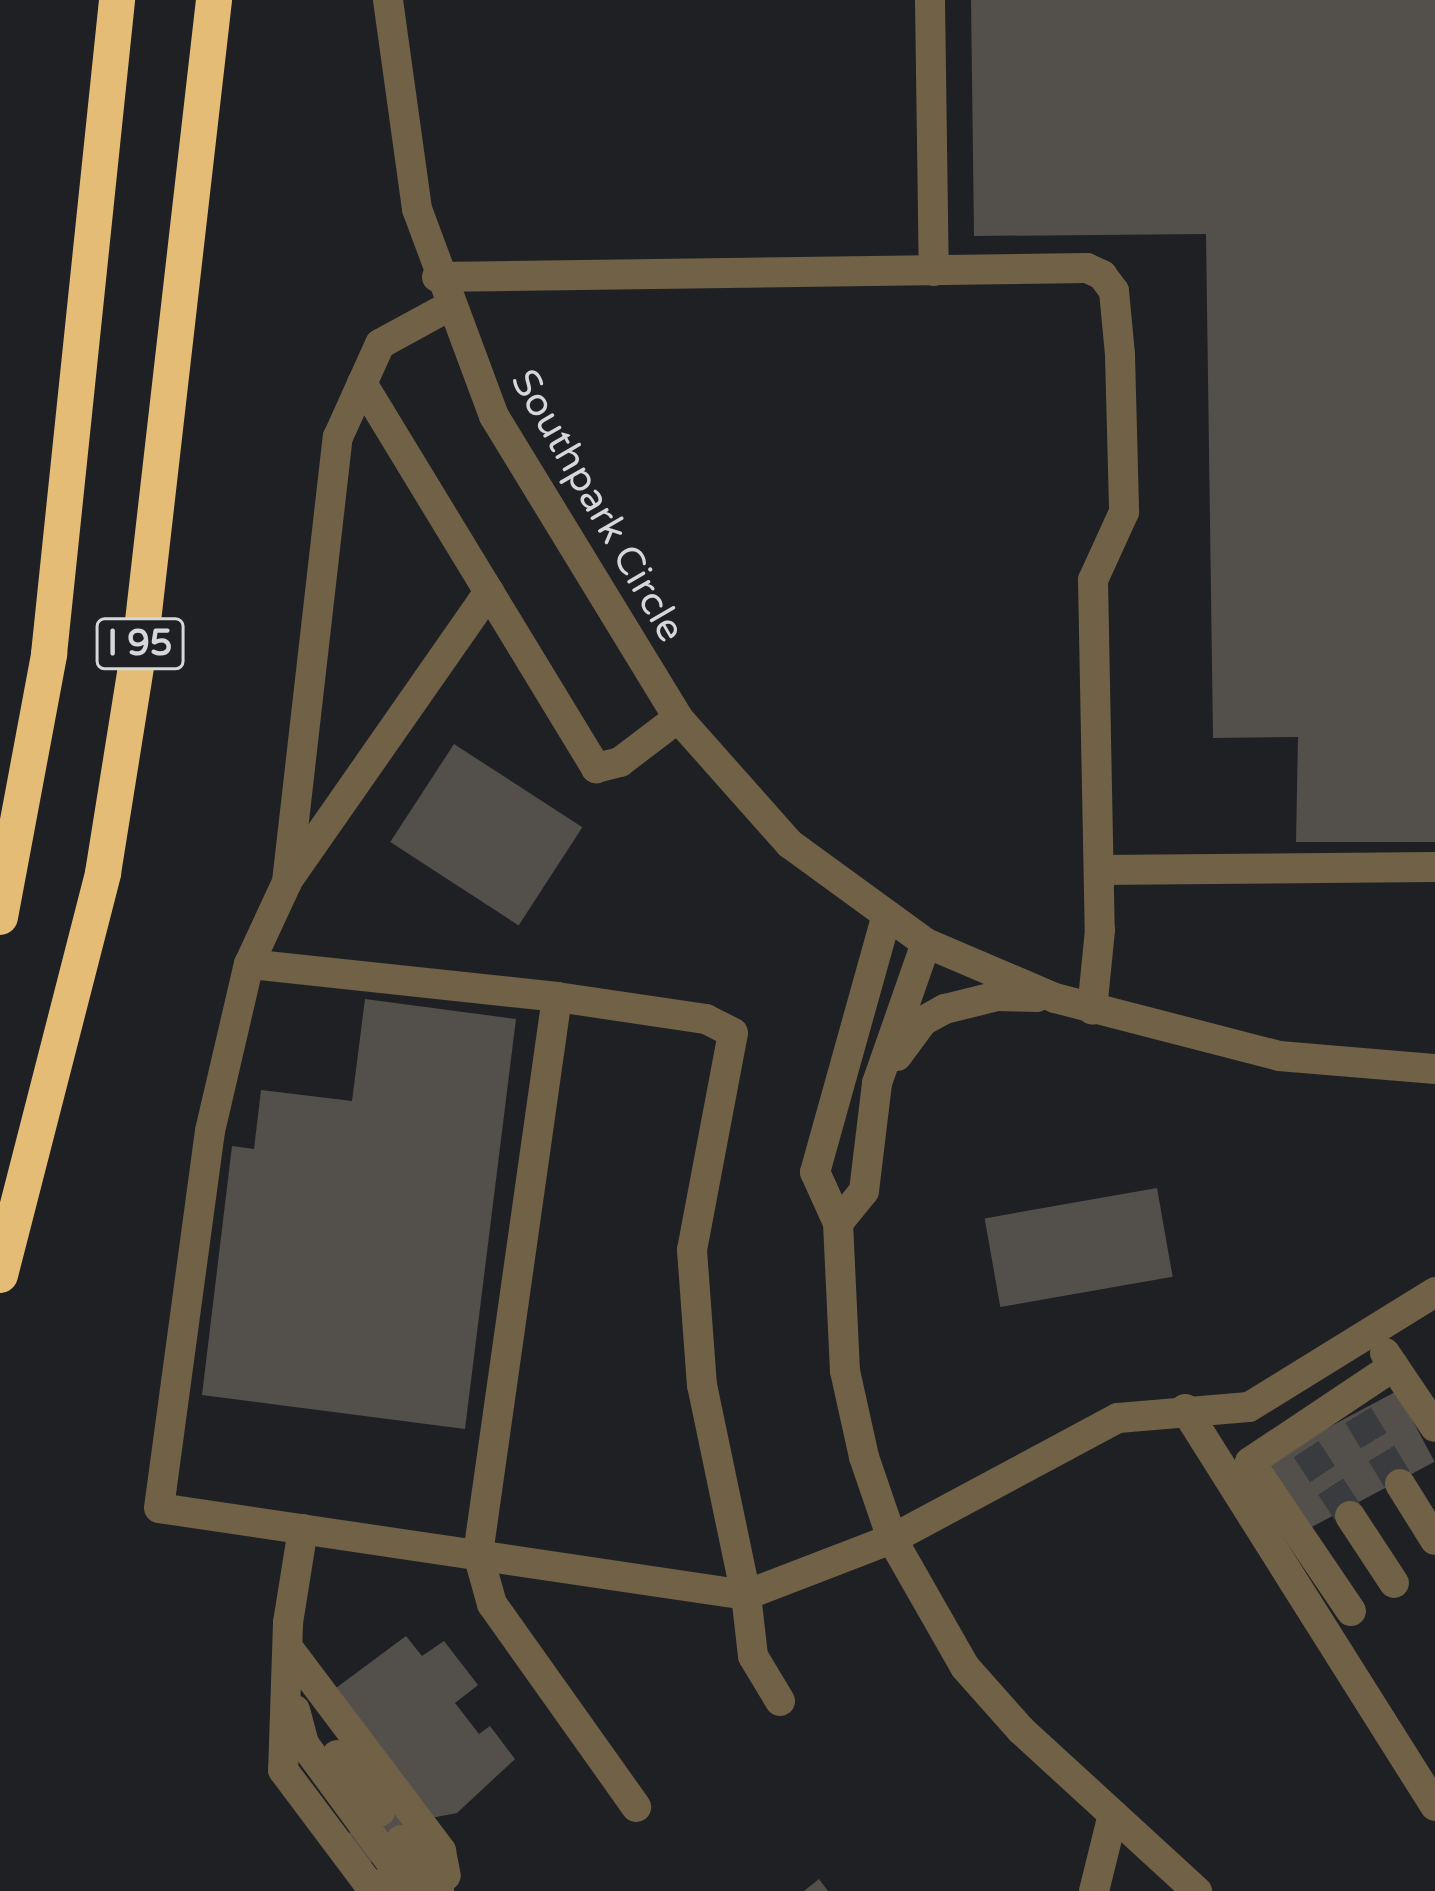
<!DOCTYPE html>
<html>
<head>
<meta charset="utf-8">
<style>
  body { margin:0 }
  #map { position:relative; width:1435px; height:1891px; overflow:hidden; background:#1e2024; font-family:"Varela Round",sans-serif }
  div>[style] { position:absolute }
  [style*='--x'] { left:calc(var(--x)*1px); top:calc(var(--y)*1px); width:calc(var(--w)*1px); rotate:calc(var(--a)*1deg) }
  .building>* { inset:0; background:#53504c; transform-origin:0 0 }
  .minor-tunnel>* { height:30px; margin-top:-15px; transform-origin:0; background:repeating-linear-gradient(90deg,#393b3f 0 30px,transparent 0 45px) }
  .minor>* { height:30px; margin:-15px; padding:0 15px; transform-origin:15px; border-radius:15px; background:#716146 }
  .highway>* { height:36px; margin:-18px; padding:0 18px; transform-origin:18px; border-radius:18px; background:#e4bc75 }
  span { translate:-50% -50%; white-space:nowrap; text-align:center; line-height:1.15; -webkit-text-stroke:9px #1e2024; paint-order:stroke }
  .shield-label span { padding:3px 9px; background:#1e2024; border:3px solid; border-radius:9px; -webkit-text-stroke-width:0 }
  .shield-label { font-size:36px; color:#d5d7d9; font-weight:700 }
  .street-label { font-size:39px; color:#d5d7d9 }
</style>
</head>
<body>
<div id="map">
  <div class="building">
    <div style="clip-path:polygon(971px 0,1435px 0,1435px 842px,1296px 842px,1298px 737px,1213px 738px,1206px 234px,974px 236px)"></div>
    <div style="left:454px;top:744px;width:153px;height:117px;rotate:33deg"></div>
    <div style="clip-path:polygon(365px 999px,516px 1019px,465px 1429px,202px 1395px,232px 1146px,254px 1149px,261px 1090px,352px 1101px)"></div>
    <div style="left:1157px;top:1188px;width:90px;height:175px;rotate:80deg"></div>
    <div style="left:1397px;top:1391px;width:80px;height:153px;rotate:62deg"></div>
    <div style="clip-path:polygon(406px 1636px,422px 1656px,444px 1641px,478px 1685px,455px 1703px,479px 1734px,490px 1726px,515px 1759px,457px 1813px,431px 1818px,367px 1865px,345px 1836px,409px 1789px,336px 1688px)"></div>
    <div style="clip-path:polygon(819px 1879px,828px 1891px,804px 1891px)"></div>
  </div>
  <div class="minor-tunnel">
    <div style="--x:1358;--y:1415;--w:81;--a:58.7"></div>
    <div style="--x:1306;--y:1449;--w:80;--a:56.7"></div>
  </div>
  <div class="minor">
    <div style="--x:388;--y:0;--w:211;--a:82.1"></div>
    <div style="--x:417;--y:209;--w:221;--a:69.6"></div>
    <div style="--x:494;--y:416;--w:354;--a:58.6"></div>
    <div style="--x:678;--y:718;--w:169;--a:48.4"></div>
    <div style="--x:790;--y:844;--w:168;--a:36.1"></div>
    <div style="--x:926;--y:943;--w:140;--a:23.1"></div>
    <div style="--x:1055;--y:998;--w:231;--a:14.5"></div>
    <div style="--x:1279;--y:1056;--w:157;--a:4.8"></div>
    <div style="--x:930;--y:0;--w:271;--a:89.2"></div>
    <div style="--x:437;--y:277;--w:650;--a:-0.79"></div>
    <div style="--x:1087;--y:268;--w:17;--a:25"></div>
    <div style="--x:1102;--y:275;--w:20;--a:53"></div>
    <div style="--x:1114;--y:291;--w:64;--a:84.6"></div>
    <div style="--x:1120;--y:355;--w:157;--a:88.5"></div>
    <div style="--x:1124;--y:512;--w:75;--a:114.5"></div>
    <div style="--x:1093;--y:580;--w:350;--a:88.9"></div>
    <div style="--x:1100;--y:930;--w:80;--a:95.7"></div>
    <div style="--x:362;--y:383;--w:451;--a:58.7"></div>
    <div style="--x:596;--y:768;--w:25;--a:-14"></div>
    <div style="--x:620;--y:762;--w:73;--a:-37.2"></div>
    <div style="--x:1100;--y:870;--w:335;--a:-0.5"></div>
    <div style="--x:290;--y:877;--w:348;--a:-55.1"></div>
    <div style="--x:886;--y:918;--w:264;--a:105.6"></div>
    <div style="--x:815;--y:1172;--w:56;--a:65.7"></div>
    <div style="--x:838;--y:1223;--w:148;--a:87.3"></div>
    <div style="--x:845;--y:1371;--w:88;--a:77.5"></div>
    <div style="--x:864;--y:1457;--w:87;--a:71.1"></div>
    <div style="--x:892;--y:1539;--w:147;--a:60.3"></div>
    <div style="--x:965;--y:1667;--w:84;--a:48.4"></div>
    <div style="--x:1021;--y:1730;--w:239;--a:42.5"></div>
    <div style="--x:249;--y:964;--w:310;--a:6.1"></div>
    <div style="--x:557;--y:997;--w:151;--a:8.4"></div>
    <div style="--x:706;--y:1019;--w:30;--a:27"></div>
    <div style="--x:733;--y:1033;--w:221;--a:100.7"></div>
    <div style="--x:692;--y:1250;--w:135;--a:85.8"></div>
    <div style="--x:702;--y:1385;--w:215;--a:78.2"></div>
    <div style="--x:746;--y:1595;--w:593;--a:-171.57"></div>
    <div style="--x:159;--y:1508;--w:380;--a:-82.3"></div>
    <div style="--x:210;--y:1131;--w:171;--a:-76.9"></div>
    <div style="--x:249;--y:964;--w:90;--a:-65.1"></div>
    <div style="--x:287;--y:882;--w:448;--a:-83.5"></div>
    <div style="--x:338;--y:437;--w:102;--a:-65.7"></div>
    <div style="--x:380;--y:344;--w:77;--a:-28.6"></div>
    <div style="--x:557;--y:997;--w:563;--a:98.07"></div>
    <div style="--x:478;--y:1554;--w:52;--a:74.4"></div>
    <div style="--x:492;--y:1604;--w:249;--a:54.6"></div>
    <div style="--x:897;--y:1056;--w:44;--a:-53.4"></div>
    <div style="--x:923;--y:1021;--w:25;--a:-29"></div>
    <div style="--x:945;--y:1009;--w:54;--a:-14"></div>
    <div style="--x:997;--y:996;--w:40;--a:1.4"></div>
    <div style="--x:838;--y:1223;--w:41;--a:-50.9"></div>
    <div style="--x:864;--y:1191;--w:109;--a:-83.1"></div>
    <div style="--x:877;--y:1083;--w:148;--a:-70.7"></div>
    <div style="--x:1385;--y:1353;--w:89;--a:56"></div>
    <div style="--x:1185;--y:1409;--w:469;--a:57.8"></div>
    <div style="--x:1400;--y:1484;--w:66;--a:58"></div>
    <div style="--x:1350;--y:1516;--w:80;--a:56.7"></div>
    <div style="--x:303;--y:1529;--w:95;--a:99.1"></div>
    <div style="--x:288;--y:1623;--w:147;--a:91.9"></div>
    <div style="--x:283;--y:1770;--w:140;--a:53.1"></div>
    <div style="--x:367;--y:1882;--w:30;--a:17"></div>
    <div style="--x:1351;--y:1611;--w:180;--a:-124.1"></div>
    <div style="--x:1250;--y:1462;--w:173;--a:-33.7"></div>
    <div style="--x:289;--y:1649;--w:253;--a:53"></div>
    <div style="--x:441;--y:1851;--w:25;--a:79"></div>
    <div style="--x:780;--y:1701;--w:52;--a:-121"></div>
    <div style="--x:753;--y:1656;--w:61;--a:-96.5"></div>
    <div style="--x:746;--y:1595;--w:156;--a:-21"></div>
    <div style="--x:892;--y:1539;--w:256;--a:-28.2"></div>
    <div style="--x:1118;--y:1418;--w:131;--a:-4.8"></div>
    <div style="--x:1249;--y:1407;--w:219;--a:-31.7"></div>
    <div style="--x:295;--y:1710;--w:35;--a:75"></div>
    <div style="--x:304;--y:1744;--w:182;--a:53.7"></div>
    <div style="--x:337;--y:1755;--w:71;--a:52.5"></div>
    <div style="--x:401;--y:1840;--w:64;--a:53.3"></div>
    <div style="--x:1094;--y:1891;--w:79;--a:-76.1"></div>
  </div>
  <div class="highway">
    <div style="--x:0;--y:917;--w:268;--a:-79.4"></div>
    <div style="--x:49;--y:654;--w:658;--a:-84.06"></div>
    <div style="--x:0;--y:1275;--w:415;--a:-75.6"></div>
    <div style="--x:103;--y:873;--w:246;--a:-80.9"></div>
    <div style="--x:142;--y:630;--w:634;--a:-83.48"></div>
  </div>
  <div class="shield-label">
    <span style="left:140px;top:644px">I 95</span>
  </div>
  <div class="street-label">
    <span style="left:597px;top:506px;rotate:60deg">Southpark Circle</span>
  </div>
</div>
</body>
</html>
